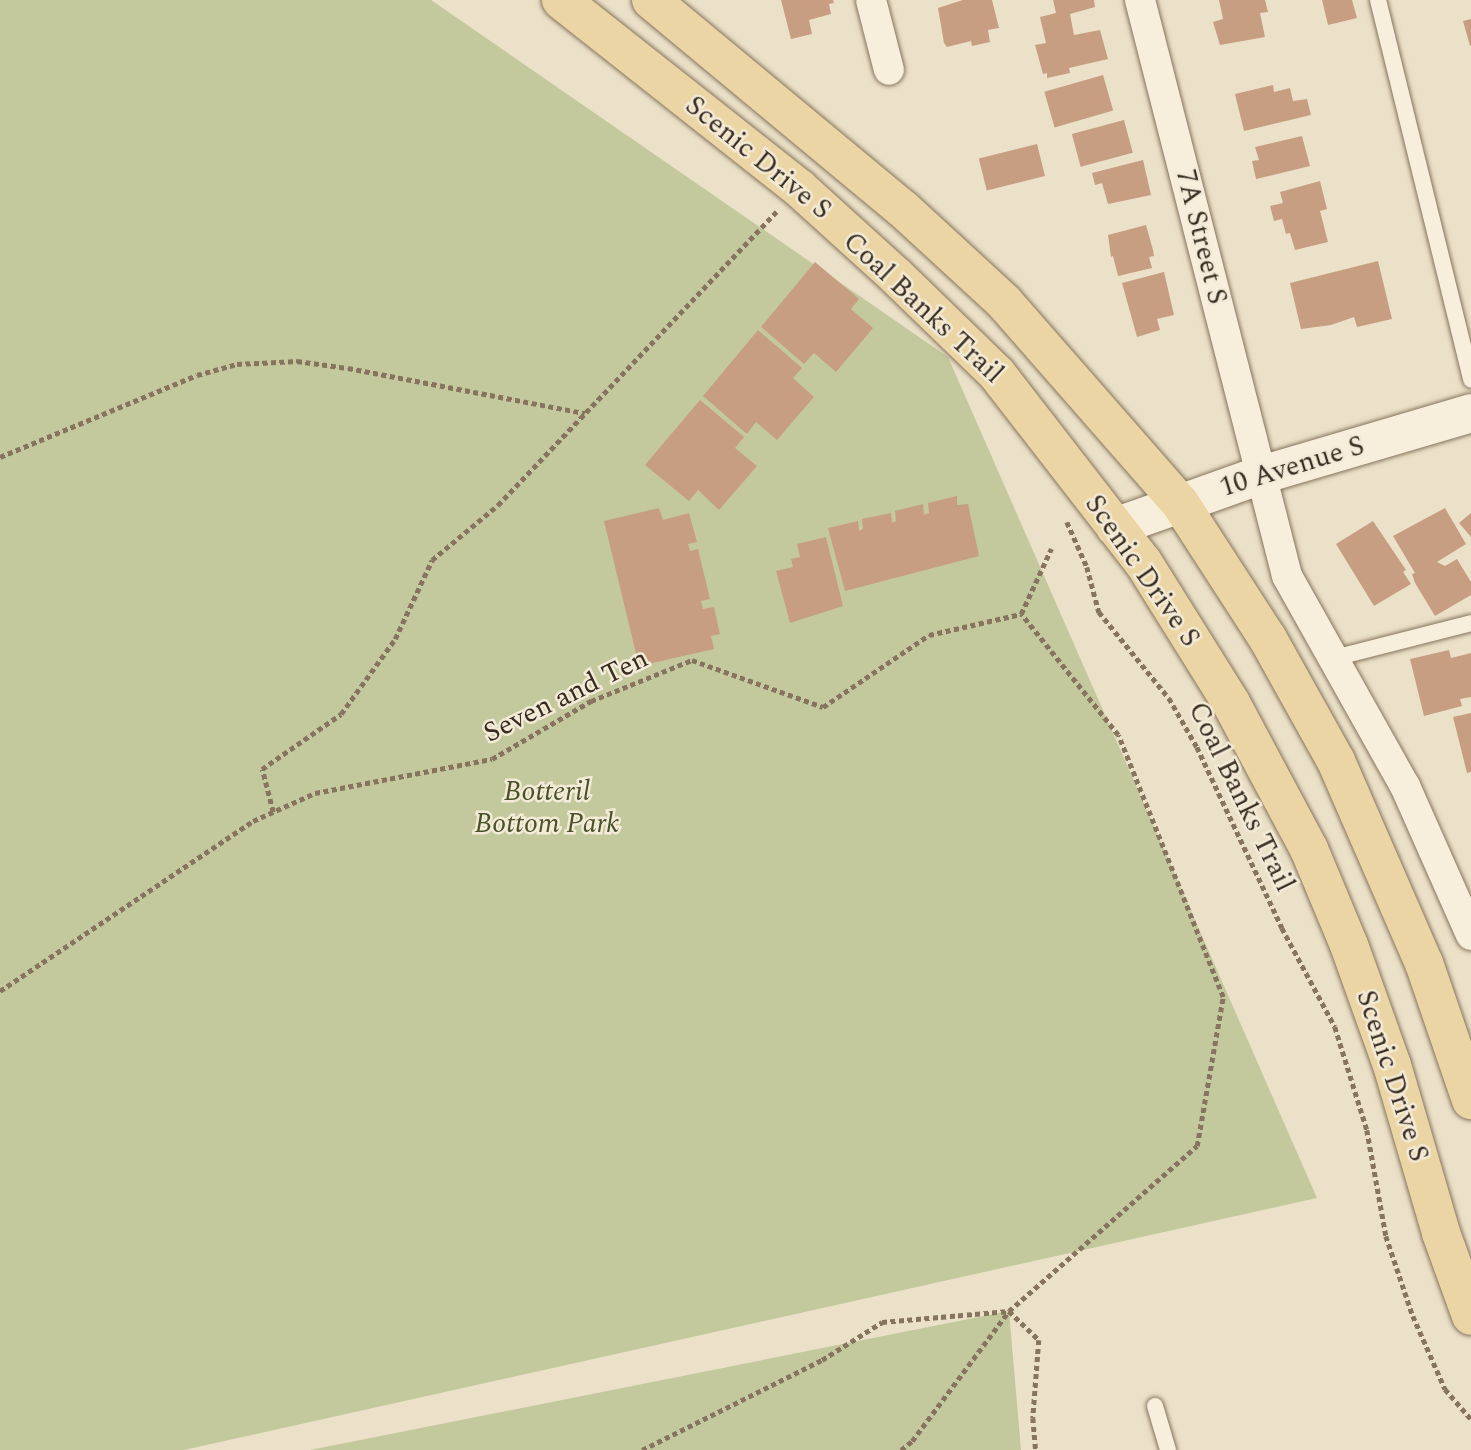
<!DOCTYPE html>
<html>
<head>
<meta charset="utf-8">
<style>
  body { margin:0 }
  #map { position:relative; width:1471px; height:1450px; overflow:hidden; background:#ebe1c8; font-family:Spectral,serif }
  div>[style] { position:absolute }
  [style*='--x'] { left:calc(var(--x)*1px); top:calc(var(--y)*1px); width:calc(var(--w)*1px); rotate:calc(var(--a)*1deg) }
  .green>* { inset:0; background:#c3c99d }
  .building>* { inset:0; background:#c79e81; transform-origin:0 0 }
  .path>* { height:4.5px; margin-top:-2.25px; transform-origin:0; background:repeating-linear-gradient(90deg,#86745e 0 5px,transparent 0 8.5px) }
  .roads { filter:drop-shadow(0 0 2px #86745e) drop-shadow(0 0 2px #86745e) }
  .lane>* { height:16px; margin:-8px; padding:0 8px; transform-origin:8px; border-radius:8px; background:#f7efdb }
  .street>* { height:30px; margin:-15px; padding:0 15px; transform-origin:15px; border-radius:15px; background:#f7efdb }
  .secondary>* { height:38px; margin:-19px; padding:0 19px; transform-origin:19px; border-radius:19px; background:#f7efdb }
  .primary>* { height:38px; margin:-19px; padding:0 19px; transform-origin:19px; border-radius:19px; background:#ebd5a4 }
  span { translate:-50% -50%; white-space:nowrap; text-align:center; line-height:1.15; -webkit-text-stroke:5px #f3ebd7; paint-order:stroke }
  .street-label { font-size:28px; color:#382c21 }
  .park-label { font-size:28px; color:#485329; font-style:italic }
</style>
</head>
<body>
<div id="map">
  <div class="green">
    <div style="clip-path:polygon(0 0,431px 0,948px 357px,1317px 1198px,184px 1450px,0 1450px)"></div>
    <div style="clip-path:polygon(1009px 1311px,1021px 1450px,310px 1450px)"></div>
  </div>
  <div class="building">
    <div style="clip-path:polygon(781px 0,833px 0,834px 3px,829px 4px,831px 14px,809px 20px,812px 34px,791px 39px)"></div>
    <div style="clip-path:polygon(963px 0,992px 0,999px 28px,988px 30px,990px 42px,972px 46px,971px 41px,947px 47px,944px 43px,938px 8px)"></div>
    <div style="clip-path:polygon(1053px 0,1094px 0,1095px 7px,1070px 14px,1074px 35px,1100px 30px,1108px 59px,1069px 68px,1070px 73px,1047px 78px,1047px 73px,1043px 74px,1035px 45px,1046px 43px,1040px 17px,1056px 13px)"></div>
    <div style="clip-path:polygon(1219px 0,1265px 0,1268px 12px,1260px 13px,1265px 37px,1220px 45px,1213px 22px,1223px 19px)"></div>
    <div style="clip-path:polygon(1322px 0,1352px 0,1357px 18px,1328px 25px)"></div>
    <div style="clip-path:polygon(1471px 19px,1471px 45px,1470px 46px,1463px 21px)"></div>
    <div style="left:1103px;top:75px;width:37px;height:61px;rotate:74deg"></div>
    <div style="clip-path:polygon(1273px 85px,1274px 92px,1290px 88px,1293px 101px,1307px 99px,1311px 115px,1244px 131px,1235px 94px)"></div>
    <div style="left:1124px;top:120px;width:34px;height:54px;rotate:75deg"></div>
    <div style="clip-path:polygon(1302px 136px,1310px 166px,1256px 179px,1252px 161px,1259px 160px,1255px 147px)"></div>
    <div style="left:1037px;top:144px;width:33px;height:60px;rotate:76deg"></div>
    <div style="clip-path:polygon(1143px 160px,1151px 195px,1108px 204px,1102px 183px,1095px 185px,1092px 173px)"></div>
    <div style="clip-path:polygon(1320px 181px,1327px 209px,1320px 211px,1328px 242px,1295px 250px,1290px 233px,1286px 234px,1282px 219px,1274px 221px,1270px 206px,1283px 203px,1280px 192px)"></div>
    <div style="clip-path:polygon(1146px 225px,1153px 250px,1154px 256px,1149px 257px,1152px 268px,1118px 276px,1113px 256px,1111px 257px,1108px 235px)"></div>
    <div style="clip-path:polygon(1378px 261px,1392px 319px,1357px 327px,1354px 317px,1331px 325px,1301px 329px,1290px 283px)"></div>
    <div style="clip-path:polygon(815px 262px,859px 299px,851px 309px,873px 328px,836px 372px,814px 353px,804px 364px,761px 327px)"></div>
    <div style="clip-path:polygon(1164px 272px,1174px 315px,1157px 319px,1160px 330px,1137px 337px,1122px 283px)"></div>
    <div style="clip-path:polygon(758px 330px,802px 368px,793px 378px,814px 397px,777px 440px,756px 422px,747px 434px,703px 396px)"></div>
    <div style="clip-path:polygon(700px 400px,744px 437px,735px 448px,757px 466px,719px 510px,698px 490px,689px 501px,645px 465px)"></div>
    <div style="clip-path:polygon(957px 496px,957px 505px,968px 504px,979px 556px,845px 591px,828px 528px,858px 521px,859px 531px,863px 529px,862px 519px,891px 513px,892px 523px,896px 521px,895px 511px,923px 504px,924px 515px,929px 513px,928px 503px)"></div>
    <div style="clip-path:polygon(659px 508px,663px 520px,689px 513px,697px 542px,688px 544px,690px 551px,698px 549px,710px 599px,701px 601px,703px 609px,714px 607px,720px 634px,711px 636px,714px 649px,639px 666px,604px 521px)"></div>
    <div style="clip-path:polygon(1445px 508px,1466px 544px,1437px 562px,1445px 566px,1457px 559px,1471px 582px,1471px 595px,1435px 616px,1415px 583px,1412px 574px,1415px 573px,1393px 536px)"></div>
    <div style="clip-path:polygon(1471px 513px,1471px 537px,1459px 523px)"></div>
    <div style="clip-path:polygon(1373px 521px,1406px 570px,1403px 572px,1411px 584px,1374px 606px,1336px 544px)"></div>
    <div style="clip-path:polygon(826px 537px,843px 606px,790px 623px,776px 571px,793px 567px,791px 559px,800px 557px,797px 544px)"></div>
    <div style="clip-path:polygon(1449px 650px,1451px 658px,1471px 653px,1471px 697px,1460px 699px,1462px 706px,1424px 716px,1410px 659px)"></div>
    <div style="clip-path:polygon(1471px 713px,1471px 772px,1467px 773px,1453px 717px)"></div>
  </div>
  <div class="path">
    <div style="--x:0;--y:457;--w:213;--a:-22.6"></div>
    <div style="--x:197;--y:375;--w:41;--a:-15.4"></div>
    <div style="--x:237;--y:364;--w:60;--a:-2.9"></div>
    <div style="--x:297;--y:361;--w:51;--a:7.8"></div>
    <div style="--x:348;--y:368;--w:241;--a:10.8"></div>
    <div style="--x:1067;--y:522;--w:49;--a:66"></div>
    <div style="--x:1087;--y:567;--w:47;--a:75.1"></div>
    <div style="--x:1099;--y:612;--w:111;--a:50.9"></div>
    <div style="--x:1169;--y:698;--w:56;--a:60.3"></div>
    <div style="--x:1197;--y:747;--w:200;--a:64.8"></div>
    <div style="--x:1282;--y:928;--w:112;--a:61.8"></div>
    <div style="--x:1335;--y:1027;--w:108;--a:72.7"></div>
    <div style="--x:1367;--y:1130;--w:108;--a:79.8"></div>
    <div style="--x:1386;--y:1236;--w:84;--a:71.4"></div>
    <div style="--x:1413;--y:1316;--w:80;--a:66.3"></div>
    <div style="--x:1445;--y:1389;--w:40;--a:49"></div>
    <div style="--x:273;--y:812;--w:44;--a:-104.3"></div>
    <div style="--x:262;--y:769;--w:96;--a:-34.8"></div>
    <div style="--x:341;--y:714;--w:92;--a:-54.2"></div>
    <div style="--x:395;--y:639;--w:87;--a:-64.9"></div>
    <div style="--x:432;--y:560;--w:86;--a:-39.8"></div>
    <div style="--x:498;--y:505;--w:405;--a:-46.5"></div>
    <div style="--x:0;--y:991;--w:305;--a:-33.9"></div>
    <div style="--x:253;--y:821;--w:68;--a:-24.3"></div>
    <div style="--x:315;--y:793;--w:180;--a:-10.9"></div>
    <div style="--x:492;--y:759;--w:115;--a:-30.4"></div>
    <div style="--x:591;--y:701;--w:109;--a:-22.1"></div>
    <div style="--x:692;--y:660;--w:139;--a:19.7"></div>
    <div style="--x:823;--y:707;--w:128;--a:-34.2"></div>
    <div style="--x:929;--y:635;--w:94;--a:-12.9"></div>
    <div style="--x:1021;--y:614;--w:72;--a:-65.2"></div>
    <div style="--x:642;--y:1450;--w:201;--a:-26.6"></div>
    <div style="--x:822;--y:1360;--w:71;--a:-32.3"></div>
    <div style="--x:882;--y:1322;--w:127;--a:-5"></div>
    <div style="--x:1009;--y:1311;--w:42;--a:44"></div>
    <div style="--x:1039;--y:1340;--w:78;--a:94.4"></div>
    <div style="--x:1033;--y:1418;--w:32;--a:85"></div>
    <div style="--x:901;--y:1450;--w:14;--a:-39"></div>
    <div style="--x:912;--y:1441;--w:162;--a:-53.3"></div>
    <div style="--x:1009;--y:1311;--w:250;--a:-41.3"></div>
    <div style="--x:1197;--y:1146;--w:151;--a:-80.1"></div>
    <div style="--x:1223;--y:997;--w:282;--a:-111.8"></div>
    <div style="--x:1118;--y:735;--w:155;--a:-128.7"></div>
  </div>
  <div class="roads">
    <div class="lane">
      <div style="--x:1378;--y:0;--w:391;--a:76.2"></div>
      <div style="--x:1334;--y:658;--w:141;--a:-14.3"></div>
      <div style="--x:1155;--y:1406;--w:46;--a:73.5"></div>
    </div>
    <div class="street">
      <div style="--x:871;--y:0;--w:72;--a:75.6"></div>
      <div style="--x:1140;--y:0;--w:594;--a:75.68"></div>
      <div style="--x:1287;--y:576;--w:241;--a:60.7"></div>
      <div style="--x:1405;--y:786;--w:163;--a:66.1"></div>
    </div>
    <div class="secondary">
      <div style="--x:1115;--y:527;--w:155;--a:-19.6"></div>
      <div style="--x:1261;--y:475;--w:219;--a:-16.4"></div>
    </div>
    <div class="primary">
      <div style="--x:561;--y:0;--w:303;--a:38.3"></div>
      <div style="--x:799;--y:188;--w:131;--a:42.2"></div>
      <div style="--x:896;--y:276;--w:141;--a:44.1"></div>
      <div style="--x:997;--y:374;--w:238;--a:52.2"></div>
      <div style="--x:1143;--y:562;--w:166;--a:58"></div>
      <div style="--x:1231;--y:703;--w:166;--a:61.9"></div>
      <div style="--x:1309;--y:849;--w:104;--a:67.4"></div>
      <div style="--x:1349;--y:945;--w:127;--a:70.3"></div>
      <div style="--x:1392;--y:1065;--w:175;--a:73.7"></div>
      <div style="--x:1441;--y:1233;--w:88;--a:70.1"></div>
      <div style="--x:651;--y:0;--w:327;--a:39.7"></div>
      <div style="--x:903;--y:209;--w:137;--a:42.6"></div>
      <div style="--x:1004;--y:302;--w:267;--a:48.8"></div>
      <div style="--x:1180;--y:503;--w:162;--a:57.1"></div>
      <div style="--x:1268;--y:639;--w:140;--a:60.9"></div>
      <div style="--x:1336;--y:761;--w:220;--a:66.5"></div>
      <div style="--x:1424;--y:963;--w:145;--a:71.1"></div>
    </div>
  </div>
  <div class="street-label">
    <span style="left:758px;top:158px;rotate:39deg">Scenic Drive S</span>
    <span style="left:1201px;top:237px;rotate:76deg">7A Street S</span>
    <span style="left:923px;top:308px;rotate:43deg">Coal Banks Trail</span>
    <span style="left:1292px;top:467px;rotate:-17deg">10 Avenue S</span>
    <span style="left:1142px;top:571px;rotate:55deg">Scenic Drive S</span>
    <span style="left:566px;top:696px;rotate:-26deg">Seven and Ten</span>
    <span style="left:1241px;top:797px;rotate:64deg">Coal Banks Trail</span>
    <span style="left:1392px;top:1076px;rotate:72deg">Scenic Drive S</span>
  </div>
  <div class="park-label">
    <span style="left:547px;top:808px">Botteril<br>Bottom Park</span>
  </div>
</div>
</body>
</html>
